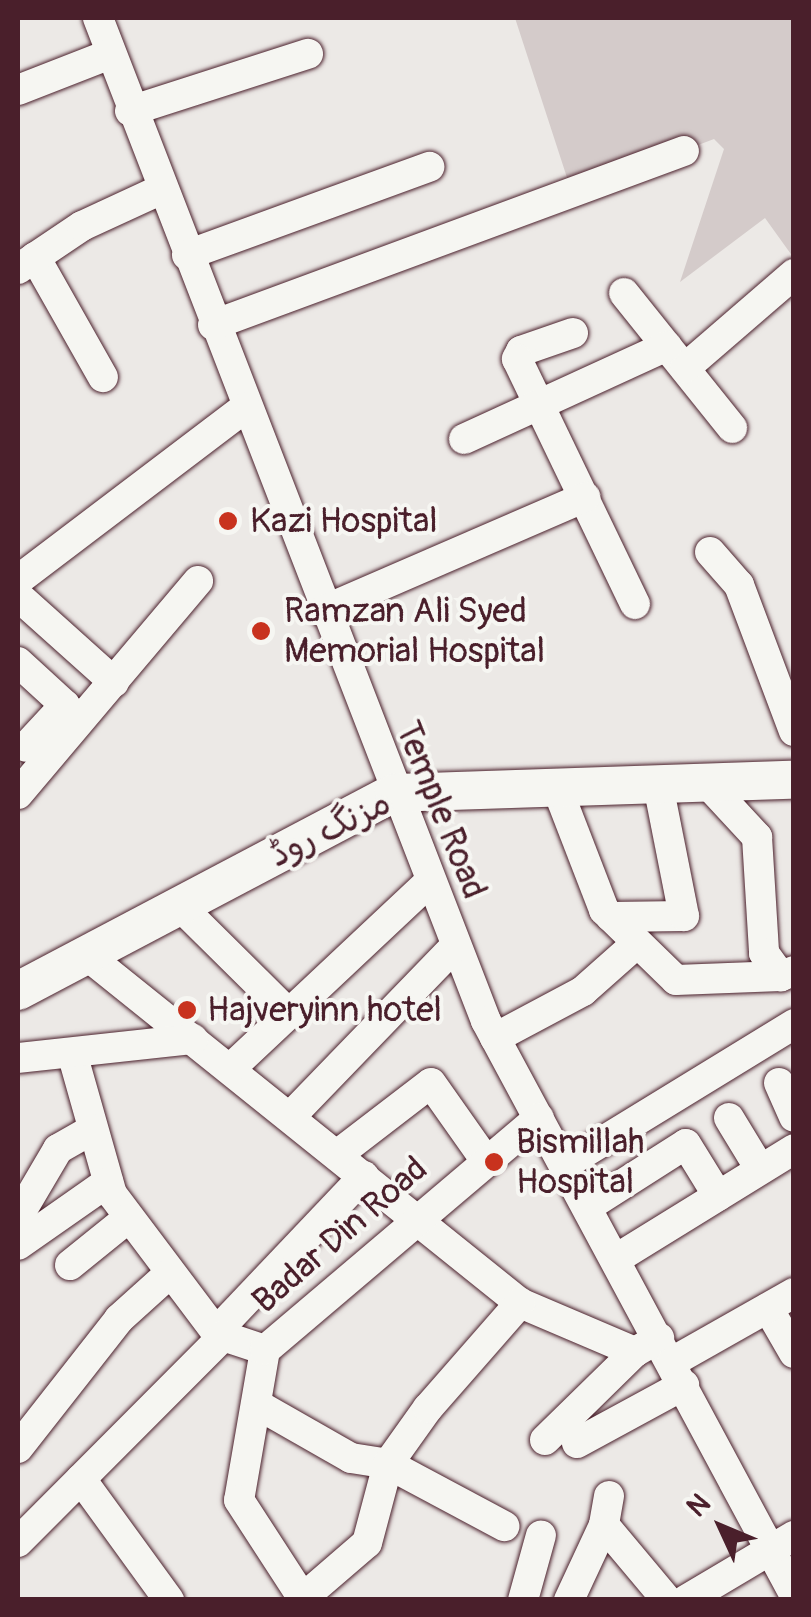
<!DOCTYPE html>
<html>
<head>
<meta charset="utf-8">
<style>
  body { margin:0 }
  #map { position:relative; width:811px; height:1617px; overflow:hidden; background:#ece9e6; font-family:Pangolin,"Playpen Sans Arabic",sans-serif }
  div>[style] { position:absolute }
  [style*='--x'] { left:calc(var(--x)*1px); top:calc(var(--y)*1px); width:calc(var(--w)*1px); rotate:calc(var(--a)*1deg) }
  .green>* { inset:0; background:#d4cbca }
  .roads { filter:drop-shadow(0 0 2px #4a1f2b) drop-shadow(0 0 2px #4a1f2b) }
  .minor>* { height:30px; margin:-15px; padding:0 15px; transform-origin:15px; border-radius:15px; background:#f6f6f2 }
  .major>* { height:38px; margin:-19px; padding:0 19px; transform-origin:19px; border-radius:19px; background:#f6f6f2 }
  .dots>* { width:28px; height:28px; translate:-50% -50%; box-sizing:border-box; border:5px solid #f6f6f2; border-radius:50% }
  span { translate:-50% -50%; white-space:nowrap; text-align:center; line-height:1.15; -webkit-text-stroke:8px #f6f6f2; paint-order:stroke }
  .poi-label { font-size:35px; color:#4a1f2b }
  .left { translate:0 -50%; text-align:left }
  .street-label { font-size:35px; color:#4a1f2b }
  .frame { position:absolute; inset:0; border:20px solid #4a1f2b; pointer-events:none }
  .north { position:absolute; left:671px; top:1477px; width:100px; height:100px; -webkit-text-stroke:8px #f6f6f2; paint-order:stroke; rotate:314deg; font-size:28px; font-weight:700; line-height:40px; text-align:center; color:#4a1f2b }
  .north::after { content:''; display:block; margin:auto; width:35px; height:45px; background:#4a1f2b; clip-path:polygon(50% 0,100% 100%,50% 72%,0 100%) }
</style>
</head>
<body>
<div id="map">
  <div class="green">
    <div style="clip-path:polygon(515px 18px,793px 18px,793px 257px,765px 218px,680px 282px,724px 149px,714px 139px,572px 193px)"></div>
  </div>
  <div class="roads">
    <div class="minor">
      <div style="--x:98;--y:18;--w:1075;--a:68.85"></div>
      <div style="--x:486;--y:1021;--w:651;--a:61.74"></div>
      <div style="--x:18;--y:90;--w:97;--a:-21.3"></div>
      <div style="--x:130;--y:111;--w:187;--a:-17.8"></div>
      <div style="--x:187;--y:255;--w:258;--a:-20"></div>
      <div style="--x:35;--y:257;--w:138;--a:60.5"></div>
      <div style="--x:18;--y:269;--w:77;--a:-33.9"></div>
      <div style="--x:82;--y:226;--w:88;--a:-24.8"></div>
      <div style="--x:624;--y:293;--w:173;--a:51.3"></div>
      <div style="--x:213;--y:325;--w:502;--a:-20.28"></div>
      <div style="--x:573;--y:333;--w:55;--a:160.9"></div>
      <div style="--x:521;--y:351;--w:9;--a:117"></div>
      <div style="--x:517;--y:359;--w:272;--a:64.3"></div>
      <div style="--x:685;--y:368;--w:144;--a:-40.8"></div>
      <div style="--x:464;--y:439;--w:223;--a:-24.6"></div>
      <div style="--x:710;--y:552;--w:44;--a:48.7"></div>
      <div style="--x:739;--y:585;--w:156;--a:69.4"></div>
      <div style="--x:18;--y:580;--w:285;--a:-37.2"></div>
      <div style="--x:18;--y:596;--w:129;--a:41.9"></div>
      <div style="--x:322;--y:611;--w:287;--a:-23.4"></div>
      <div style="--x:18;--y:662;--w:64;--a:42.5"></div>
      <div style="--x:65;--y:705;--w:57;--a:132.9"></div>
      <div style="--x:707;--y:783;--w:74;--a:47.2"></div>
      <div style="--x:757;--y:837;--w:116;--a:86.5"></div>
      <div style="--x:764;--y:953;--w:29;--a:54"></div>
      <div style="--x:781;--y:976;--w:14;--a:-21"></div>
      <div style="--x:557;--y:788;--w:131;--a:68.9"></div>
      <div style="--x:604;--y:910;--w:100;--a:44.2"></div>
      <div style="--x:676;--y:980;--w:105;--a:-2.2"></div>
      <div style="--x:18;--y:794;--w:279;--a:-49.8"></div>
      <div style="--x:180;--y:906;--w:153;--a:44.7"></div>
      <div style="--x:611;--y:917;--w:73;--a:-0.8"></div>
      <div style="--x:684;--y:916;--w:134;--a:-101.2"></div>
      <div style="--x:89;--y:957;--w:553;--a:38.76"></div>
      <div style="--x:520;--y:1303;--w:125;--a:23.1"></div>
      <div style="--x:635;--y:1352;--w:28;--a:-30"></div>
      <div style="--x:495;--y:1038;--w:100;--a:-28.1"></div>
      <div style="--x:583;--y:991;--w:72;--a:-41.6"></div>
      <div style="--x:72;--y:1053;--w:147;--a:74.2"></div>
      <div style="--x:112;--y:1194;--w:173;--a:53"></div>
      <div style="--x:216;--y:1332;--w:215;--a:-46.5"></div>
      <div style="--x:18;--y:1058;--w:176;--a:-6.2"></div>
      <div style="--x:230;--y:1069;--w:273;--a:-43.2"></div>
      <div style="--x:779;--y:1083;--w:37;--a:66"></div>
      <div style="--x:290;--y:1117;--w:238;--a:-46"></div>
      <div style="--x:729;--y:1118;--w:60;--a:58.7"></div>
      <div style="--x:337;--y:1155;--w:118;--a:-37.5"></div>
      <div style="--x:431;--y:1083;--w:95;--a:54.8"></div>
      <div style="--x:564;--y:1165;--w:270;--a:-31.5"></div>
      <div style="--x:587;--y:1207;--w:117;--a:-32.5"></div>
      <div style="--x:686;--y:1144;--w:61;--a:58.4"></div>
      <div style="--x:18;--y:1217;--w:79;--a:-59.5"></div>
      <div style="--x:58;--y:1149;--w:40;--a:-29.7"></div>
      <div style="--x:18;--y:1245;--w:110;--a:-35"></div>
      <div style="--x:616;--y:1259;--w:209;--a:-31.7"></div>
      <div style="--x:70;--y:1265;--w:73;--a:-38.9"></div>
      <div style="--x:768;--y:1308;--w:52;--a:60"></div>
      <div style="--x:265;--y:1350;--w:152;--a:99.8"></div>
      <div style="--x:239;--y:1500;--w:119;--a:57"></div>
      <div style="--x:672;--y:1362;--w:140;--a:-29.5"></div>
      <div style="--x:258;--y:1405;--w:107;--a:29.7"></div>
      <div style="--x:351;--y:1458;--w:37;--a:9"></div>
      <div style="--x:388;--y:1464;--w:132;--a:28.1"></div>
      <div style="--x:545;--y:1440;--w:126;--a:-44.4"></div>
      <div style="--x:577;--y:1443;--w:122;--a:-28.5"></div>
      <div style="--x:18;--y:1448;--w:164;--a:-51.9"></div>
      <div style="--x:119;--y:1319;--w:67;--a:-42"></div>
      <div style="--x:81;--y:1479;--w:150;--a:54"></div>
      <div style="--x:609;--y:1496;--w:29;--a:100"></div>
      <div style="--x:604;--y:1525;--w:98;--a:50"></div>
      <div style="--x:18;--y:1542;--w:291;--a:-45.1"></div>
      <div style="--x:223;--y:1336;--w:44;--a:18.4"></div>
      <div style="--x:265;--y:1350;--w:359;--a:-40.3"></div>
      <div style="--x:303;--y:1598;--w:84;--a:-40.7"></div>
      <div style="--x:367;--y:1543;--w:82;--a:-75.1"></div>
      <div style="--x:388;--y:1464;--w:69;--a:-54.5"></div>
      <div style="--x:428;--y:1408;--w:140;--a:-48.8"></div>
      <div style="--x:523;--y:1600;--w:67;--a:-74.5"></div>
      <div style="--x:569;--y:1600;--w:83;--a:-65"></div>
      <div style="--x:686;--y:1600;--w:126;--a:-30.7"></div>
    </div>
    <div class="major">
      <div style="--x:18;--y:991;--w:425;--a:-27.8"></div>
      <div style="--x:394;--y:793;--w:400;--a:-1.9"></div>
    </div>
  </div>
  <div class="dots">
    <div style="left:228px;top:521px;background:#c8321e"></div>
    <div style="left:261px;top:631px;background:#c8321e"></div>
    <div style="left:187px;top:1010px;background:#c8321e"></div>
    <div style="left:494px;top:1162px;background:#c8321e"></div>
  </div>
  <div class="poi-label">
    <span class="left" style="left:250px;top:521px">Kazi Hospital</span>
    <span class="left" style="left:284px;top:631px">Ramzan Ali Syed<br>Memorial Hospital</span>
    <span class="left" style="left:207px;top:1010px">Hajveryinn hotel</span>
    <span class="left" style="left:516px;top:1162px">Bismillah<br>Hospital</span>
  </div>
  <div class="street-label">
    <span style="left:441px;top:810px;rotate:68deg">Temple Road</span>
    <span style="left:330px;top:829px;rotate:-26deg">مزنگ روڈ</span>
    <span style="left:340px;top:1235px;rotate:-41deg">Badar Din Road</span>
  </div>
  <div class="frame"></div>
  <div class="north">N</div>
</div>
</body>
</html>
